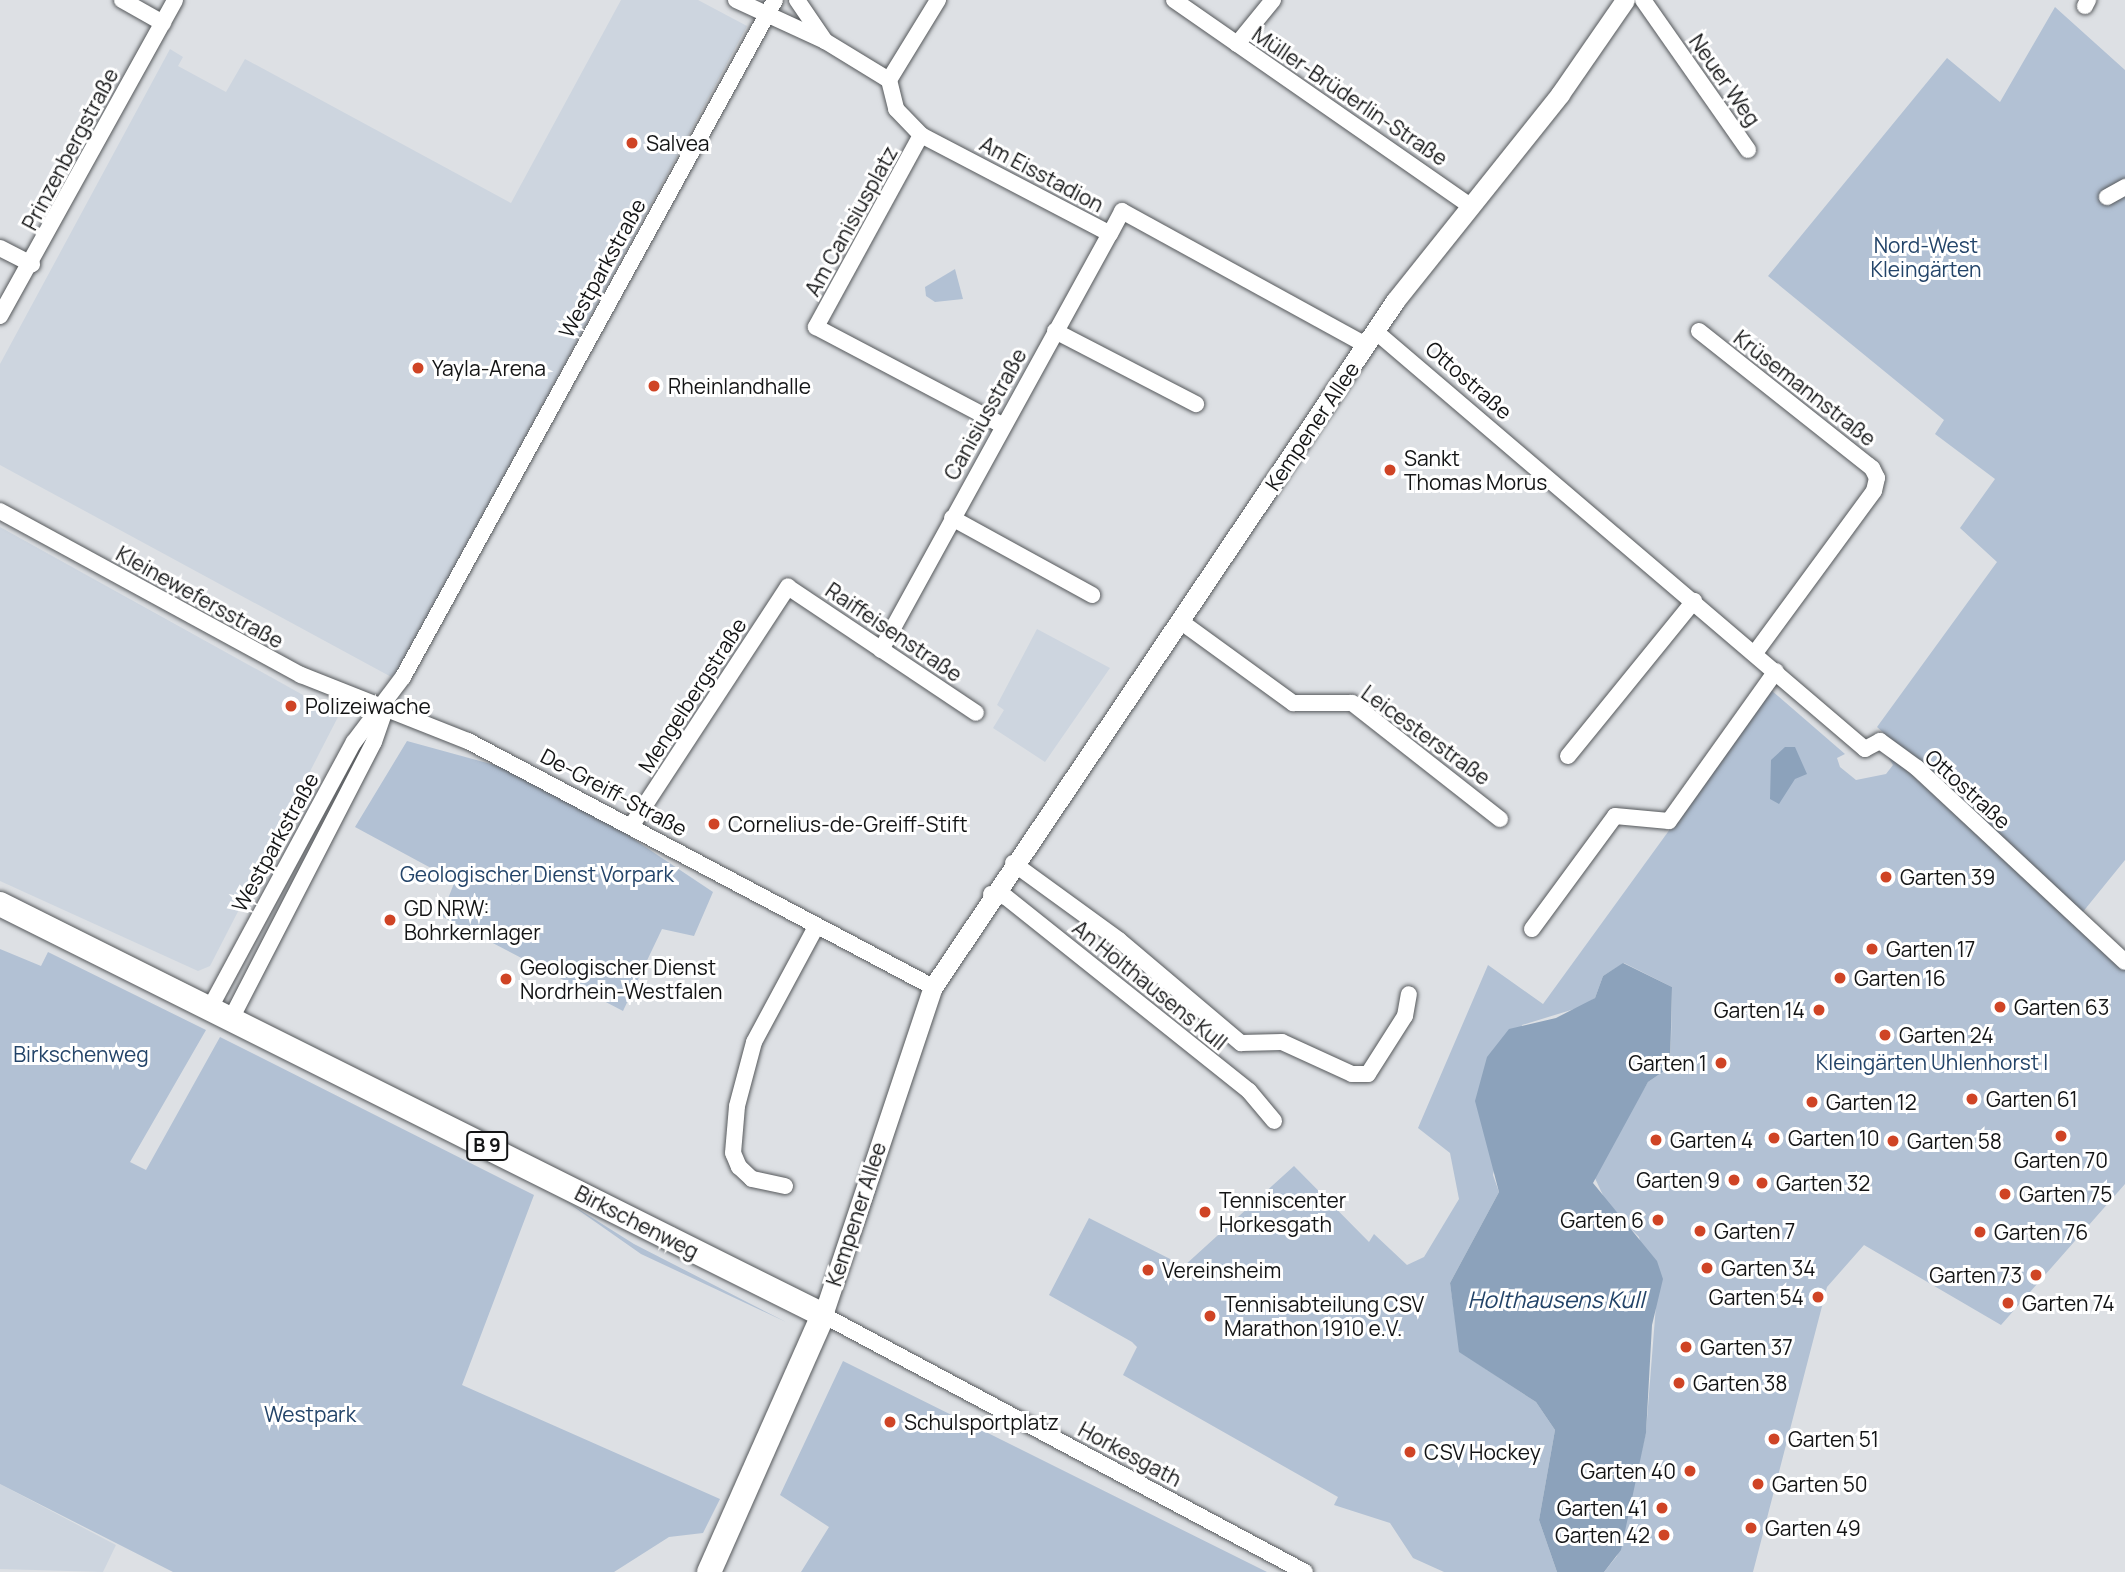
<!DOCTYPE html>
<html>
<head>
<meta charset="utf-8">
<style>
  body { margin:0 }
  #map { position:relative; width:2125px; height:1572px; overflow:hidden; background:#dde0e4; font-family:Manrope,sans-serif }
  div>[style] { position:absolute }
  [style*='--x'] { left:calc(var(--x)*1px); top:calc(var(--y)*1px); width:calc(var(--w)*1px); rotate:calc(var(--a)*1deg) }
  .built>* { inset:0; background:#cdd5df }
  .green>* { inset:0; background:#b2c1d4 }
  .water>* { inset:0; background:#8ca2bb }
  .roads { filter:drop-shadow(0 0 2px #55585b) drop-shadow(0 0 2px #55585b) }
  .minor>* { height:16px; margin:-8px; padding:0 8px; transform-origin:8px; border-radius:8px; background:#fff }
  .tertiary>* { height:19px; margin:-9.5px; padding:0 9.5px; transform-origin:9.5px; border-radius:9.5px; background:#fff }
  .primary>* { height:24px; margin:-12px; padding:0 12px; transform-origin:12px; border-radius:12px; background:#fff }
  .dots>* { width:19px; height:19px; translate:-50% -50%; box-sizing:border-box; border:4px solid #fff; border-radius:50% }
  span { translate:-50% -50%; white-space:nowrap; text-align:center; line-height:1.15; -webkit-text-stroke:6px #fff; paint-order:stroke }
  .shield-label span { padding:2px 5px; background:#fff; border:2px solid; border-radius:5px; -webkit-text-stroke-width:0 }
  .shield-label { font-size:19px; color:#131415; font-weight:700 }
  .street-label { font-size:21px; color:#131415 }
  .poi-label { font-size:21px; color:#131415 }
  .left { translate:0 -50%; text-align:left }
  .right { translate:-100% -50%; text-align:right }
  .park-label { font-size:21px; color:#234469 }
  .water-label { font-size:23px; color:#224368; font-style:italic }
</style>
</head>
<body>
<div id="map">
  <div class="built">
    <div style="clip-path:polygon(621px 0,698px 0,747px 26px,395px 679px,0 465px,0 364px,170px 49px,183px 57px,178px 66px,226px 92px,245px 59px,511px 203px)"></div>
    <div style="clip-path:polygon(0 527px,339px 715px,210px 966px,198px 971px,0 881px)"></div>
    <div style="clip-path:polygon(1037px 629px,1110px 668px,1045px 762px,993px 728px,1004px 710px,997px 705px)"></div>
    <div style="clip-path:polygon(0 1484px,116px 1545px,103px 1572px,0 1569px)"></div>
  </div>
  <div class="green">
    <div style="clip-path:polygon(2055px 7px,2125px 70px,2125px 860px,2082px 913px,1877px 727px,1997px 562px,1960px 528px,1995px 479px,1935px 434px,1944px 420px,1768px 276px,1947px 58px,2000px 102px)"></div>
    <div style="clip-path:polygon(955px 269px,963px 299px,935px 302px,926px 296px,925px 287px)"></div>
    <div style="clip-path:polygon(1771px 690px,1845px 754px,1837px 758px,1840px 767px,1856px 780px,1886px 774px,1893px 765px,1887px 755px,1903px 767px,2125px 970px,2125px 1184px,2001px 1325px,1864px 1245px,1827px 1287px,1753px 1572px,1604px 1572px,1617px 1556px,1646px 1432px,1656px 1305px,1639px 1237px,1608px 1206px,1593px 1174px,1648px 1082px,1670px 1067px,1671px 1042px,1672px 987px,1624px 963px,1603px 976px,1595px 998px,1581px 1007px,1522px 1025px,1493px 1175px,1499px 1192px,1450px 1283px,1460px 1352px,1536px 1402px,1555px 1430px,1539px 1520px,1557px 1572px,1444px 1572px,1413px 1558px,1390px 1523px,1334px 1505px,1338px 1497px,1123px 1375px,1137px 1347px,1132px 1342px,1049px 1295px,1089px 1218px,1184px 1266px,1294px 1166px,1369px 1242px,1374px 1234px,1407px 1265px,1424px 1257px,1459px 1199px,1450px 1153px,1418px 1128px,1488px 965px,1543px 1004px)"></div>
    <div style="clip-path:polygon(407px 741px,542px 778px,713px 892px,694px 936px,662px 929px,623px 1011px,441px 916px,455px 881px,355px 827px)"></div>
    <div style="clip-path:polygon(0 949px,41px 966px,48px 952px,206px 1030px,130px 1162px,146px 1170px,220px 1037px,534px 1195px,462px 1385px,720px 1499px,703px 1533px,669px 1537px,614px 1572px,173px 1572px,0 1484px)"></div>
    <div style="clip-path:polygon(564px 1200px,634px 1244px,786px 1322px,641px 1254px)"></div>
    <div style="clip-path:polygon(843px 1361px,1267px 1572px,801px 1572px,829px 1527px,780px 1495px)"></div>
  </div>
  <div class="water">
    <div style="clip-path:polygon(1785px 747px,1795px 747px,1807px 774px,1795px 779px,1779px 804px,1770px 799px,1771px 760px)"></div>
    <div style="clip-path:polygon(1623px 963px,1672px 987px,1670px 1067px,1648px 1082px,1593px 1183px,1657px 1261px,1663px 1279px,1652px 1325px,1646px 1433px,1621px 1550px,1604px 1572px,1557px 1572px,1539px 1520px,1555px 1430px,1536px 1402px,1459px 1352px,1450px 1283px,1499px 1192px,1475px 1101px,1487px 1057px,1509px 1029px,1556px 1018px,1595px 998px,1603px 976px)"></div>
  </div>
  <div class="roads">
    <div class="minor">
      <div style="--x:122;--y:0;--w:47;--a:29.3"></div>
      <div style="--x:736;--y:0;--w:98;--a:24.7"></div>
      <div style="--x:825;--y:41;--w:75;--a:31.4"></div>
      <div style="--x:889;--y:80;--w:30;--a:76"></div>
      <div style="--x:896;--y:109;--w:36;--a:46"></div>
      <div style="--x:921;--y:135;--w:213;--a:27.6"></div>
      <div style="--x:1110;--y:234;--w:26;--a:-62"></div>
      <div style="--x:1122;--y:211;--w:278;--a:28.8"></div>
      <div style="--x:797;--y:0;--w:50;--a:55.7"></div>
      <div style="--x:1174;--y:0;--w:357;--a:34.8"></div>
      <div style="--x:1643;--y:0;--w:183;--a:55"></div>
      <div style="--x:2085;--y:6;--w:7;--a:-63"></div>
      <div style="--x:1237;--y:44;--w:57;--a:-50.7"></div>
      <div style="--x:889;--y:80;--w:94;--a:-58.5"></div>
      <div style="--x:921;--y:135;--w:219;--a:118.7"></div>
      <div style="--x:816;--y:327;--w:210;--a:27.8"></div>
      <div style="--x:2107;--y:197;--w:21;--a:-29"></div>
      <div style="--x:0;--y:248;--w:36;--a:27"></div>
      <div style="--x:0;--y:316;--w:361;--a:-61"></div>
      <div style="--x:1055;--y:331;--w:159;--a:27.4"></div>
      <div style="--x:1375;--y:331;--w:644;--a:40.47"></div>
      <div style="--x:1865;--y:749;--w:17;--a:-28"></div>
      <div style="--x:1880;--y:741;--w:46;--a:36.1"></div>
      <div style="--x:1917;--y:768;--w:284;--a:43"></div>
      <div style="--x:1699;--y:331;--w:221;--a:38.4"></div>
      <div style="--x:1872;--y:468;--w:11;--a:63"></div>
      <div style="--x:1877;--y:478;--w:13;--a:103"></div>
      <div style="--x:1874;--y:491;--w:201;--a:126.3"></div>
      <div style="--x:0;--y:511;--w:343;--a:28.6"></div>
      <div style="--x:301;--y:675;--w:180;--a:21.6"></div>
      <div style="--x:468;--y:741;--w:526;--a:27.88"></div>
      <div style="--x:952;--y:518;--w:160;--a:28.8"></div>
      <div style="--x:1180;--y:621;--w:140;--a:36"></div>
      <div style="--x:1293;--y:703;--w:59;--a:0"></div>
      <div style="--x:1352;--y:703;--w:188;--a:38.1"></div>
      <div style="--x:881;--y:650;--w:475;--a:-61.2"></div>
      <div style="--x:1568;--y:756;--w:200;--a:-50.9"></div>
      <div style="--x:632;--y:825;--w:285;--a:-56.8"></div>
      <div style="--x:788;--y:587;--w:226;--a:33.8"></div>
      <div style="--x:1013;--y:863;--w:131;--a:36"></div>
      <div style="--x:1119;--y:940;--w:160;--a:40.2"></div>
      <div style="--x:1241;--y:1043;--w:41;--a:-1.4"></div>
      <div style="--x:1282;--y:1042;--w:77;--a:24.6"></div>
      <div style="--x:1352;--y:1074;--w:16;--a:0"></div>
      <div style="--x:1368;--y:1074;--w:69;--a:-57.5"></div>
      <div style="--x:1405;--y:1016;--w:22;--a:-80"></div>
      <div style="--x:991;--y:894;--w:15;--a:11"></div>
      <div style="--x:1006;--y:897;--w:311;--a:38.6"></div>
      <div style="--x:1249;--y:1091;--w:39;--a:50"></div>
      <div style="--x:1532;--y:929;--w:140;--a:-53.7"></div>
      <div style="--x:1615;--y:816;--w:54;--a:5.3"></div>
      <div style="--x:1669;--y:821;--w:184;--a:-54.5"></div>
      <div style="--x:211;--y:1006;--w:300;--a:-61.6"></div>
      <div style="--x:354;--y:742;--w:81;--a:-53"></div>
      <div style="--x:403;--y:677;--w:772;--a:-61.21"></div>
      <div style="--x:232;--y:1017;--w:309;--a:-62.7"></div>
      <div style="--x:374;--y:742;--w:34;--a:-71"></div>
      <div style="--x:785;--y:1186;--w:34;--a:-168"></div>
      <div style="--x:752;--y:1179;--w:18;--a:-137"></div>
      <div style="--x:739;--y:1167;--w:15;--a:-113"></div>
      <div style="--x:733;--y:1153;--w:47;--a:-85.1"></div>
      <div style="--x:737;--y:1106;--w:66;--a:-75.1"></div>
      <div style="--x:754;--y:1042;--w:131;--a:-61.7"></div>
      <div style="--x:823;--y:1315;--w:546;--a:28.07"></div>
    </div>
    <div class="tertiary">
      <div style="--x:823;--y:1315;--w:346;--a:-71.5"></div>
      <div style="--x:933;--y:987;--w:827;--a:-56.04"></div>
      <div style="--x:1395;--y:301;--w:265;--a:-51.4"></div>
      <div style="--x:1560;--y:94;--w:114;--a:-55.3"></div>
    </div>
    <div class="primary">
      <div style="--x:0;--y:904;--w:920;--a:26.54"></div>
      <div style="--x:823;--y:1315;--w:281;--a:113.9"></div>
    </div>
  </div>
  <div class="dots">
    <div style="left:632px;top:143px;background:#cf4425"></div>
    <div style="left:418px;top:368px;background:#cf4425"></div>
    <div style="left:654px;top:386px;background:#cf4425"></div>
    <div style="left:1390px;top:470px;background:#cf4425"></div>
    <div style="left:291px;top:706px;background:#cf4425"></div>
    <div style="left:714px;top:824px;background:#cf4425"></div>
    <div style="left:1886px;top:877px;background:#cf4425"></div>
    <div style="left:390px;top:920px;background:#cf4425"></div>
    <div style="left:1872px;top:949px;background:#cf4425"></div>
    <div style="left:1840px;top:978px;background:#cf4425"></div>
    <div style="left:506px;top:979px;background:#cf4425"></div>
    <div style="left:2000px;top:1007px;background:#cf4425"></div>
    <div style="left:1819px;top:1010px;background:#cf4425"></div>
    <div style="left:1885px;top:1035px;background:#cf4425"></div>
    <div style="left:1721px;top:1063px;background:#cf4425"></div>
    <div style="left:1972px;top:1099px;background:#cf4425"></div>
    <div style="left:1812px;top:1102px;background:#cf4425"></div>
    <div style="left:2061px;top:1136px;background:#cf4425"></div>
    <div style="left:1774px;top:1138px;background:#cf4425"></div>
    <div style="left:1656px;top:1140px;background:#cf4425"></div>
    <div style="left:1893px;top:1141px;background:#cf4425"></div>
    <div style="left:1734px;top:1180px;background:#cf4425"></div>
    <div style="left:1762px;top:1183px;background:#cf4425"></div>
    <div style="left:2005px;top:1194px;background:#cf4425"></div>
    <div style="left:1205px;top:1212px;background:#cf4425"></div>
    <div style="left:1658px;top:1220px;background:#cf4425"></div>
    <div style="left:1700px;top:1231px;background:#cf4425"></div>
    <div style="left:1980px;top:1232px;background:#cf4425"></div>
    <div style="left:1707px;top:1268px;background:#cf4425"></div>
    <div style="left:1148px;top:1270px;background:#cf4425"></div>
    <div style="left:2036px;top:1275px;background:#cf4425"></div>
    <div style="left:1818px;top:1297px;background:#cf4425"></div>
    <div style="left:2008px;top:1303px;background:#cf4425"></div>
    <div style="left:1210px;top:1316px;background:#cf4425"></div>
    <div style="left:1686px;top:1347px;background:#cf4425"></div>
    <div style="left:1679px;top:1383px;background:#cf4425"></div>
    <div style="left:890px;top:1422px;background:#cf4425"></div>
    <div style="left:1774px;top:1439px;background:#cf4425"></div>
    <div style="left:1410px;top:1452px;background:#cf4425"></div>
    <div style="left:1690px;top:1471px;background:#cf4425"></div>
    <div style="left:1758px;top:1484px;background:#cf4425"></div>
    <div style="left:1662px;top:1508px;background:#cf4425"></div>
    <div style="left:1751px;top:1528px;background:#cf4425"></div>
    <div style="left:1664px;top:1535px;background:#cf4425"></div>
  </div>
  <div class="shield-label">
    <span style="left:487px;top:1146px">B 9</span>
  </div>
  <div class="street-label">
    <span style="left:1725px;top:80px;rotate:55deg">Neuer Weg</span>
    <span style="left:1350px;top:96px;rotate:34deg">Müller-Brüderlin-Straße</span>
    <span style="left:70px;top:149px;rotate:-62deg">Prinzenbergstraße</span>
    <span style="left:1042px;top:174px;rotate:28deg">Am Eisstadion</span>
    <span style="left:851px;top:221px;rotate:-61deg">Am Canisiusplatz</span>
    <span style="left:602px;top:268px;rotate:-61deg">Westparkstraße</span>
    <span style="left:1469px;top:380px;rotate:41deg">Ottostraße</span>
    <span style="left:1805px;top:388px;rotate:38deg">Krüsemannstraße</span>
    <span style="left:985px;top:414px;rotate:-61deg">Canisiusstraße</span>
    <span style="left:1312px;top:426px;rotate:-56deg">Kempener Allee</span>
    <span style="left:200px;top:597px;rotate:29deg">Kleinewefersstraße</span>
    <span style="left:894px;top:632px;rotate:34deg">Raiffeisenstraße</span>
    <span style="left:692px;top:695px;rotate:-57deg">Mengelbergstraße</span>
    <span style="left:1426px;top:735px;rotate:36deg">Leicesterstraße</span>
    <span style="left:1968px;top:789px;rotate:42deg">Ottostraße</span>
    <span style="left:614px;top:792px;rotate:28deg">De-Greiff-Straße</span>
    <span style="left:275px;top:842px;rotate:-61deg">Westparkstraße</span>
    <span style="left:1150px;top:985px;rotate:39deg">An Holthausens Kull</span>
    <span style="left:856px;top:1214px;rotate:-72deg">Kempener Allee</span>
    <span style="left:637px;top:1222px;rotate:27deg">Birkschenweg</span>
    <span style="left:1130px;top:1454px;rotate:28deg">Horkesgath</span>
  </div>
  <div class="poi-label">
    <span class="left" style="left:646px;top:143px">Salvea</span>
    <span class="left" style="left:432px;top:368px">Yayla-Arena</span>
    <span class="left" style="left:668px;top:386px">Rheinlandhalle</span>
    <span class="left" style="left:1404px;top:470px">Sankt<br>Thomas Morus</span>
    <span class="left" style="left:305px;top:706px">Polizeiwache</span>
    <span class="left" style="left:728px;top:824px">Cornelius-de-Greiff-Stift</span>
    <span class="left" style="left:1900px;top:877px">Garten 39</span>
    <span class="left" style="left:404px;top:920px">GD NRW:<br>Bohrkernlager</span>
    <span class="left" style="left:1886px;top:949px">Garten 17</span>
    <span class="left" style="left:520px;top:979px">Geologischer Dienst<br>Nordrhein-Westfalen</span>
    <span class="left" style="left:1854px;top:978px">Garten 16</span>
    <span class="left" style="left:2014px;top:1007px">Garten 63</span>
    <span class="right" style="left:1805px;top:1010px">Garten 14</span>
    <span class="left" style="left:1899px;top:1035px">Garten 24</span>
    <span class="right" style="left:1707px;top:1063px">Garten 1</span>
    <span class="left" style="left:1986px;top:1099px">Garten 61</span>
    <span class="left" style="left:1826px;top:1102px">Garten 12</span>
    <span class="left" style="left:1788px;top:1138px">Garten 10</span>
    <span class="left" style="left:1670px;top:1140px">Garten 4</span>
    <span class="left" style="left:1907px;top:1141px">Garten 58</span>
    <span style="left:2061px;top:1160px">Garten 70</span>
    <span class="right" style="left:1720px;top:1180px">Garten 9</span>
    <span class="left" style="left:1776px;top:1183px">Garten 32</span>
    <span class="left" style="left:2019px;top:1194px">Garten 75</span>
    <span class="left" style="left:1219px;top:1212px">Tenniscenter<br>Horkesgath</span>
    <span class="right" style="left:1644px;top:1220px">Garten 6</span>
    <span class="left" style="left:1714px;top:1231px">Garten 7</span>
    <span class="left" style="left:1994px;top:1232px">Garten 76</span>
    <span class="left" style="left:1721px;top:1268px">Garten 34</span>
    <span class="left" style="left:1162px;top:1270px">Vereinsheim</span>
    <span class="right" style="left:2022px;top:1275px">Garten 73</span>
    <span class="right" style="left:1804px;top:1297px">Garten 54</span>
    <span class="left" style="left:2022px;top:1303px">Garten 74</span>
    <span class="left" style="left:1224px;top:1316px">Tennisabteilung CSV<br>Marathon 1910 e.V.</span>
    <span class="left" style="left:1700px;top:1347px">Garten 37</span>
    <span class="left" style="left:1693px;top:1383px">Garten 38</span>
    <span class="left" style="left:904px;top:1422px">Schulsportplatz</span>
    <span class="left" style="left:1788px;top:1439px">Garten 51</span>
    <span class="left" style="left:1424px;top:1452px">CSV Hockey</span>
    <span class="right" style="left:1676px;top:1471px">Garten 40</span>
    <span class="left" style="left:1772px;top:1484px">Garten 50</span>
    <span class="right" style="left:1648px;top:1508px">Garten 41</span>
    <span class="left" style="left:1765px;top:1528px">Garten 49</span>
    <span class="right" style="left:1650px;top:1535px">Garten 42</span>
  </div>
  <div class="park-label">
    <span style="left:1926px;top:257px">Nord-West<br>Kleingärten</span>
    <span style="left:537px;top:874px">Geologischer Dienst Vorpark</span>
    <span style="left:81px;top:1054px">Birkschenweg</span>
    <span style="left:1932px;top:1062px">Kleingärten Uhlenhorst I</span>
    <span style="left:310px;top:1414px">Westpark</span>
  </div>
  <div class="water-label">
    <span style="left:1556px;top:1299px">Holthausens Kull</span>
  </div>
</div>
</body>
</html>
